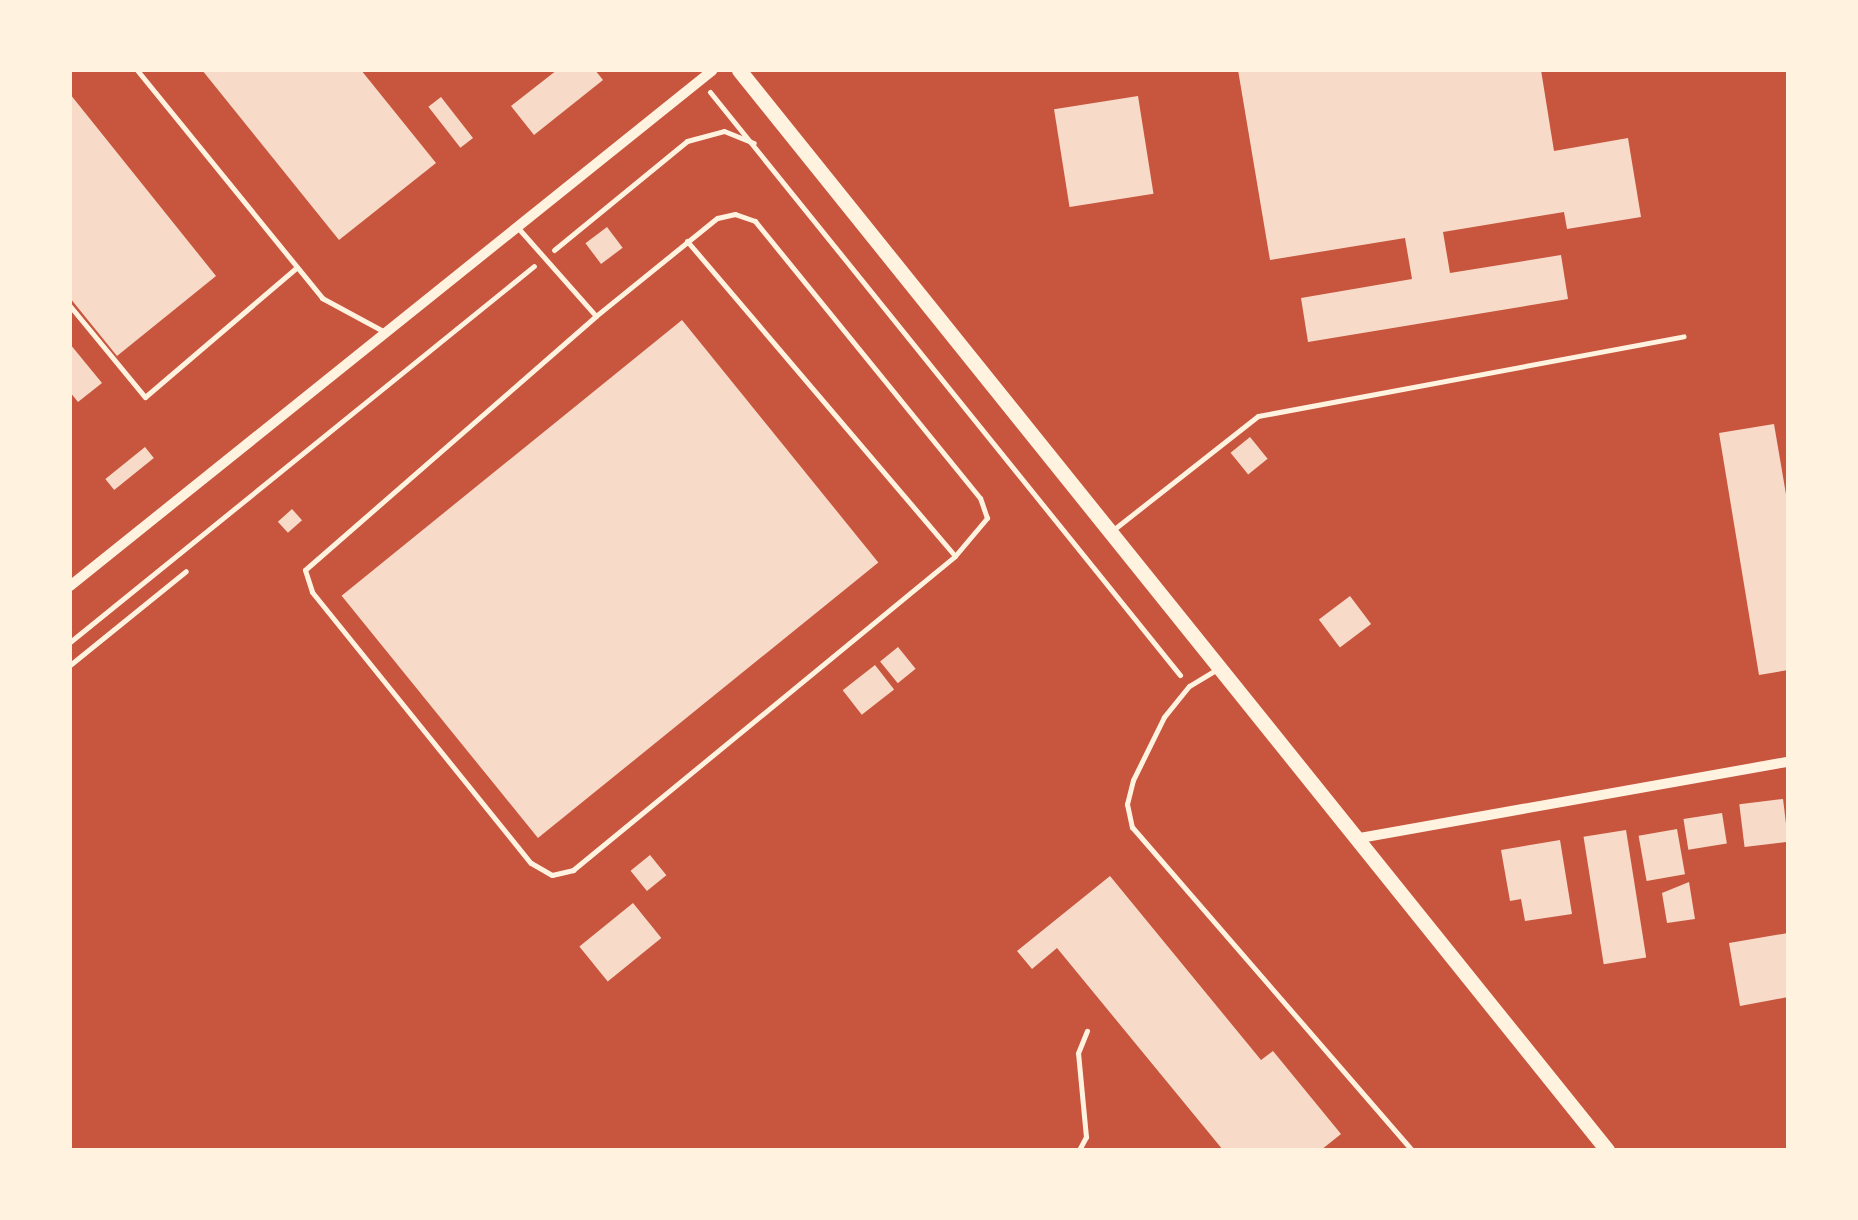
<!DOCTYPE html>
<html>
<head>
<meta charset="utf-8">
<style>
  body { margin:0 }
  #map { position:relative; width:1858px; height:1220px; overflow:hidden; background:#c8553d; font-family:"Source Serif 4",serif }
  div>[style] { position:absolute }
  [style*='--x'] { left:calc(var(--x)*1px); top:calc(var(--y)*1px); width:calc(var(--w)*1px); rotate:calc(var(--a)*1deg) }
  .building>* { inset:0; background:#f7dbc8; transform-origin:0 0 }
  .path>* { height:5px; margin:-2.5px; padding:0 2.5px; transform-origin:2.5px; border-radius:2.5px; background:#fff3e0 }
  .service>* { height:5px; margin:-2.5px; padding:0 2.5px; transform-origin:2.5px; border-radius:2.5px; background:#fff3e0 }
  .minor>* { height:10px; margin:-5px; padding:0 5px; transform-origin:5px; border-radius:5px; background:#fff3e0 }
  .secondary>* { height:15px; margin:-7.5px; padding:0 7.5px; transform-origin:7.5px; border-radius:7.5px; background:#fff3e0 }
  span { translate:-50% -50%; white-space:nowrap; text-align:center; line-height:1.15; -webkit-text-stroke:10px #fff3e0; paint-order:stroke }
  .frame { position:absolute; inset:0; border:72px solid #fff3e0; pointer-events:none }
</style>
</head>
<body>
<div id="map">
  <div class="building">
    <div style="clip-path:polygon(202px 70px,361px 70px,436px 163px,339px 240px)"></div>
    <div style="clip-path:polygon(557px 70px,595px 70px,603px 80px,534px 135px,511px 106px)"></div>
    <div style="clip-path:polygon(1238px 70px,1541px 70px,1554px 151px,1628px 138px,1641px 217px,1567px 229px,1564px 212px,1443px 232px,1450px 273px,1561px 255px,1568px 299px,1308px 342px,1301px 298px,1412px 279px,1405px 238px,1270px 260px)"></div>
    <div style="clip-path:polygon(70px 94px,216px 276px,117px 356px,70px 298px)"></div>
    <div style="left:1138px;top:96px;width:99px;height:85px;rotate:81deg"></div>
    <div style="left:441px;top:97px;width:52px;height:16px;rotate:52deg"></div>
    <div style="left:607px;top:227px;width:26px;height:27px;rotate:53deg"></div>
    <div style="left:682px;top:320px;width:312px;height:438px;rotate:51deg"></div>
    <div style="clip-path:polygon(70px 344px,102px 383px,78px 402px,70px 392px)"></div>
    <div style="clip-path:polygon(1774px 424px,1788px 506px,1788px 670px,1759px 675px,1719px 433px)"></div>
    <div style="left:1250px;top:437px;width:28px;height:25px;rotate:51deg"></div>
    <div style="left:145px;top:447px;width:14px;height:51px;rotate:51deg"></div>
    <div style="left:292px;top:509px;width:15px;height:19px;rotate:48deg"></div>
    <div style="left:1350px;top:596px;width:35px;height:39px;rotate:53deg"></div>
    <div style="left:898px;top:647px;width:28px;height:23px;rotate:51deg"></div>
    <div style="left:875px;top:665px;width:31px;height:41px;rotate:52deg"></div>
    <div style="left:1783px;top:799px;width:43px;height:44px;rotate:83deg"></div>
    <div style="left:1722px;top:813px;width:31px;height:39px;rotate:81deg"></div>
    <div style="left:1677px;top:829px;width:46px;height:39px;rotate:80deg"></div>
    <div style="left:1626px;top:830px;width:129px;height:43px;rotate:81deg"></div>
    <div style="clip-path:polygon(1560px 840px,1572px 914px,1525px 921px,1521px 899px,1510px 901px,1501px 850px)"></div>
    <div style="left:650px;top:855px;width:26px;height:25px;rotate:51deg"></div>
    <div style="clip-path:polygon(1110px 876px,1261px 1060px,1273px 1051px,1341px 1134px,1321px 1150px,1223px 1150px,1057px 948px,1032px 969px,1017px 951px)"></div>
    <div style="clip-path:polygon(1689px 882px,1695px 919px,1667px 923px,1662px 893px)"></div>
    <div style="left:633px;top:903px;width:45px;height:69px;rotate:51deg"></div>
    <div style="clip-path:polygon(1788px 933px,1788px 997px,1740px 1006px,1729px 943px)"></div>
  </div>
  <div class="path">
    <div style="--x:710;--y:92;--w:749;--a:51.13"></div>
    <div style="--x:554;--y:250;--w:172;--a:-39.3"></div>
    <div style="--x:687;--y:141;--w:38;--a:-15"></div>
    <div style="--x:724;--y:131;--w:32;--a:22"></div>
    <div style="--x:70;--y:642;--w:597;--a:-39.02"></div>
  </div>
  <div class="service">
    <div style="--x:137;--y:70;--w:294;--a:50.9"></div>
    <div style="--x:322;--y:298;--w:72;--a:28.4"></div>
    <div style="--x:519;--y:229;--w:116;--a:48.5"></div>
    <div style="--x:596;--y:316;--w:386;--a:138.9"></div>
    <div style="--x:305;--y:570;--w:23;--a:72"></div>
    <div style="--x:312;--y:592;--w:348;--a:51.1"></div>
    <div style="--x:531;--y:863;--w:24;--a:30"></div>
    <div style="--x:552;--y:875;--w:22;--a:-13"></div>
    <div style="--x:573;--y:870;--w:494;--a:-39.4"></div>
    <div style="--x:955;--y:556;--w:50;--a:-49.9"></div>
    <div style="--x:987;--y:518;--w:21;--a:-109"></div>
    <div style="--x:980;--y:498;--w:357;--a:-129.1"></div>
    <div style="--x:755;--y:221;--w:21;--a:-161"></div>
    <div style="--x:735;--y:214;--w:18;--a:167"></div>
    <div style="--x:717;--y:218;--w:156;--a:141"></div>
    <div style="--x:687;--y:241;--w:412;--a:49.6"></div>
    <div style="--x:70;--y:306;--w:118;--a:50.5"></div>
    <div style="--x:145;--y:397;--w:199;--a:-40.5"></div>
    <div style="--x:1113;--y:530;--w:184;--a:-38.2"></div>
    <div style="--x:1258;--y:416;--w:433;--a:-10.6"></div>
    <div style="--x:70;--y:665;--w:149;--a:-39"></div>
    <div style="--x:1219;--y:668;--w:35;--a:149"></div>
    <div style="--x:1189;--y:686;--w:40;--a:129"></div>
    <div style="--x:1164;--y:717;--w:70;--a:116.2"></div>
    <div style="--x:1133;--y:780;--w:25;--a:104"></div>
    <div style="--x:1127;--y:804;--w:24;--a:78"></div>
    <div style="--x:1132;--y:827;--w:427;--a:49.1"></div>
    <div style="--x:1079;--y:1150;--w:15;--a:-62"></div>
    <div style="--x:1086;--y:1137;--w:84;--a:-95.4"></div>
    <div style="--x:1078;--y:1053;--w:24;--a:-68"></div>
  </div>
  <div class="minor">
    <div style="--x:70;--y:586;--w:824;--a:-38.75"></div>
    <div style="--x:1360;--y:838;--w:435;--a:-10.1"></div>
  </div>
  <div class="secondary">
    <div style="--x:739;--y:70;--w:1386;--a:51.21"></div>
  </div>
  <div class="frame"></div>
</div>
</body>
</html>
